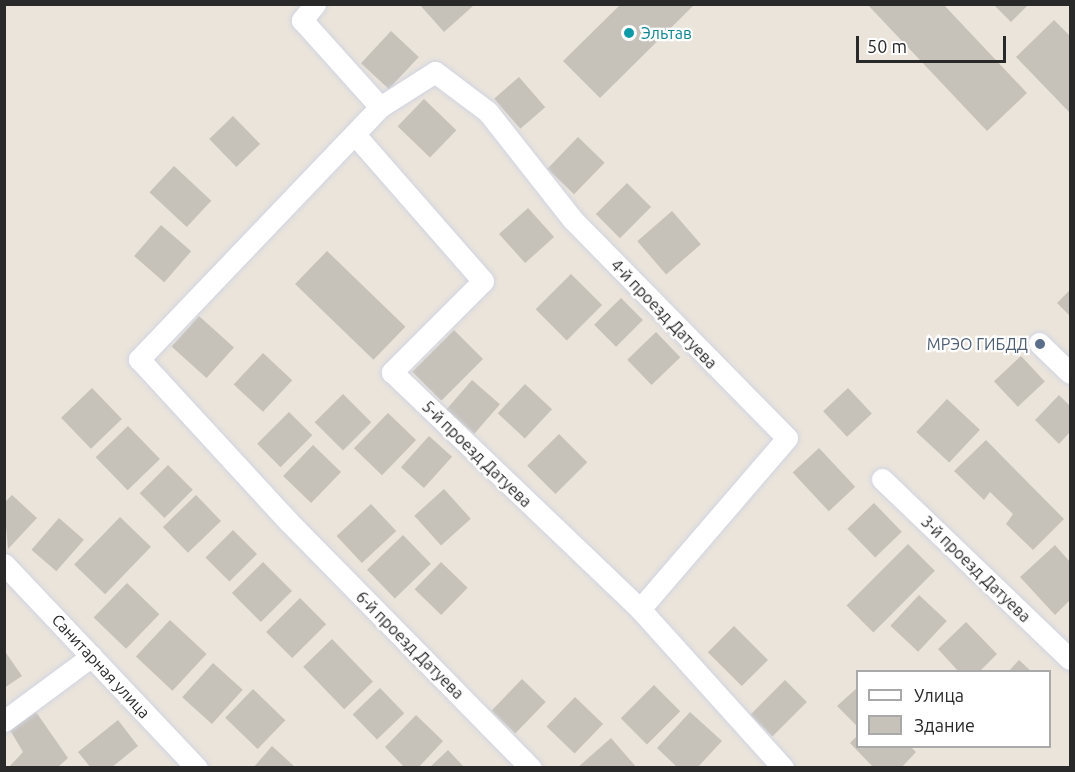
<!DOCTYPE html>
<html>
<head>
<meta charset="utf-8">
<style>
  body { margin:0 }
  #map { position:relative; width:1075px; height:772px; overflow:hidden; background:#eae4db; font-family:Ubuntu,sans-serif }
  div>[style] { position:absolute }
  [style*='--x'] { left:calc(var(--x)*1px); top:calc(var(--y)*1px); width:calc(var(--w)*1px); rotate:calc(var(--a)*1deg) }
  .building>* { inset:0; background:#c6c2ba; transform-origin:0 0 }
  .roads { filter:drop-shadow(0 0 2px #d1d4e1) drop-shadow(0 0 2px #d1d4e1) }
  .minor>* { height:21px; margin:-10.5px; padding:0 10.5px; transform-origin:10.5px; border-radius:10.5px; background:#fff }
  .dots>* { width:16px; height:16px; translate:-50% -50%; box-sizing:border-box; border:3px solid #fff; border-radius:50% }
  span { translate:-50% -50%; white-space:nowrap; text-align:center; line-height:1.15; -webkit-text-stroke:4.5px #fff; paint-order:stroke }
  .culture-label { font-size:16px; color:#0d838f }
  .left { translate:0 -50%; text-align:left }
  .street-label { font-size:16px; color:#292929 }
  .service-label { font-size:16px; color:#4e5e75 }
  .right { translate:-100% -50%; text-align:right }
  .frame { position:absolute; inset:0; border:6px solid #292929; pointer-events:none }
  .legend { position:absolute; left:856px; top:670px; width:195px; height:78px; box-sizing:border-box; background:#fff; border:2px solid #a9a9a9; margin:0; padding:8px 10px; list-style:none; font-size:18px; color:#292929 }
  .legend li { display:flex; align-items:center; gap:12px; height:30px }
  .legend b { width:30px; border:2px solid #a9a9a9 }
  .scale { position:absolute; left:856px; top:36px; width:150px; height:27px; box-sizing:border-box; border:3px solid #292929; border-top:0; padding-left:8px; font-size:18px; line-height:21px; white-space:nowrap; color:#292929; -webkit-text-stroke:4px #fff; paint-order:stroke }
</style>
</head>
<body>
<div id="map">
  <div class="building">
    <div style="clip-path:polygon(419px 4px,472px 4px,473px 6px,444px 32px)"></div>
    <div style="clip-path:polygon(621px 4px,695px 4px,600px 98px,563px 61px)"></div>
    <div style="clip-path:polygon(867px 4px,943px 4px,1027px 93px,987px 131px)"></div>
    <div style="clip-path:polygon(993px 4px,1029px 4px,1011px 22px)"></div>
    <div style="clip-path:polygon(1054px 20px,1070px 36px,1070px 113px,1016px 57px)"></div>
    <div style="left:391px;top:31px;width:38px;height:44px;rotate:43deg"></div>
    <div style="left:519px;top:77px;width:40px;height:33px;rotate:49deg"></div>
    <div style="left:424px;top:99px;width:45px;height:38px;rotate:44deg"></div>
    <div style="left:233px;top:116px;width:39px;height:33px;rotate:46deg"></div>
    <div style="left:578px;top:137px;width:37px;height:44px;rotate:44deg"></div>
    <div style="left:174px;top:166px;width:51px;height:36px;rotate:43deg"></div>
    <div style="left:627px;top:183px;width:34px;height:44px;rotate:45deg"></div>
    <div style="left:528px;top:208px;width:39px;height:39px;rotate:48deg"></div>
    <div style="left:672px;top:211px;width:44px;height:46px;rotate:49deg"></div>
    <div style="left:161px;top:225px;width:40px;height:41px;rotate:41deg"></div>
    <div style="left:327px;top:251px;width:109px;height:46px;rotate:44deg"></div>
    <div style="left:571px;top:274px;width:44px;height:50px;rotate:45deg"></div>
    <div style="clip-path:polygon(1070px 290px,1070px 316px,1057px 303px)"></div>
    <div style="left:621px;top:298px;width:31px;height:38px;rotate:45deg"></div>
    <div style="left:199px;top:316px;width:47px;height:41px;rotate:42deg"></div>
    <div style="left:454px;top:330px;width:41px;height:59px;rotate:45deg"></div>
    <div style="left:656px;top:332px;width:35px;height:40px;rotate:46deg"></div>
    <div style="left:263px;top:353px;width:40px;height:43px;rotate:43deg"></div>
    <div style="left:1021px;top:356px;width:35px;height:37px;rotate:47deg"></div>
    <div style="left:472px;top:380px;width:37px;height:39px;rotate:41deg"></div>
    <div style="left:525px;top:384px;width:37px;height:40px;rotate:43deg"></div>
    <div style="left:92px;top:388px;width:43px;height:43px;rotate:46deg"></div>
    <div style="left:848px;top:388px;width:35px;height:34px;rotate:47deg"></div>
    <div style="left:343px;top:394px;width:40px;height:40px;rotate:45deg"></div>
    <div style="clip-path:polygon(1059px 395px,1070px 406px,1070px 432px,1059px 444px,1035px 420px)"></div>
    <div style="left:947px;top:399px;width:45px;height:45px;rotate:43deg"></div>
    <div style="left:289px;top:412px;width:33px;height:45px;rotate:45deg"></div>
    <div style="left:388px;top:413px;width:39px;height:49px;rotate:44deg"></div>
    <div style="left:128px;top:426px;width:46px;height:45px;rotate:46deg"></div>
    <div style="left:559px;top:434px;width:40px;height:45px;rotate:45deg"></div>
    <div style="left:429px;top:436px;width:31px;height:42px;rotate:42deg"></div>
    <div style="clip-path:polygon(986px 440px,1064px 519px,1033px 550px,1006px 524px,1013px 514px,990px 492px,984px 500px,954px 471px)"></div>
    <div style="left:313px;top:445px;width:39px;height:43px;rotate:44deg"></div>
    <div style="left:819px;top:448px;width:53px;height:36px;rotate:47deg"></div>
    <div style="left:168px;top:465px;width:35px;height:40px;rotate:45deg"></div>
    <div style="left:444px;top:489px;width:40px;height:40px;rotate:48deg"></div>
    <div style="clip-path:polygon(12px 495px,37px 518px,8px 549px,4px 503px)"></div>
    <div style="left:196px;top:495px;width:36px;height:46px;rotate:46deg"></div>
    <div style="left:874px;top:503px;width:40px;height:37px;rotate:46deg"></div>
    <div style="left:371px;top:504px;width:37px;height:47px;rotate:47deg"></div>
    <div style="left:120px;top:517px;width:43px;height:66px;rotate:44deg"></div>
    <div style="left:59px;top:518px;width:33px;height:42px;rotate:41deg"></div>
    <div style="left:233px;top:530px;width:34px;height:39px;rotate:45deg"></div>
    <div style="left:403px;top:535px;width:40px;height:50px;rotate:46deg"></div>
    <div style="left:908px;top:544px;width:38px;height:87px;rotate:45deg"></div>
    <div style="clip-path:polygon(1055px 545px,1070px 562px,1070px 600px,1055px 615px,1020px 577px)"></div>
    <div style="left:263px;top:562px;width:41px;height:44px;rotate:45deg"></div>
    <div style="left:441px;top:562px;width:37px;height:38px;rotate:44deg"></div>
    <div style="left:127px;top:583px;width:45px;height:48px;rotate:44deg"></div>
    <div style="left:919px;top:595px;width:38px;height:42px;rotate:43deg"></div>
    <div style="left:300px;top:598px;width:37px;height:48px;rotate:45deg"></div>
    <div style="left:170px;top:620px;width:50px;height:50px;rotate:43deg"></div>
    <div style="clip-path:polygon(966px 622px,997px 654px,979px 672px,959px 672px,938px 649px)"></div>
    <div style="left:734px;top:626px;width:48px;height:37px;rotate:45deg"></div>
    <div style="left:332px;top:639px;width:59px;height:40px;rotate:46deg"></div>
    <div style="clip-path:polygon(4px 650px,22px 676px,4px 688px)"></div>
    <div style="clip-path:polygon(1019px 660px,1032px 672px,1008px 672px)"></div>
    <div style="left:213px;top:663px;width:40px;height:46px;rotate:42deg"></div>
    <div style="left:522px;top:679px;width:33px;height:44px;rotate:44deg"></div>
    <div style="left:785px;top:680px;width:31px;height:49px;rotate:45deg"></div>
    <div style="left:654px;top:685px;width:37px;height:47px;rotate:45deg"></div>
    <div style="clip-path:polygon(858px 687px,858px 727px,837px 706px)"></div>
    <div style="left:380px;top:688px;width:35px;height:38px;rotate:46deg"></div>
    <div style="left:253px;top:689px;width:45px;height:40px;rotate:44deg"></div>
    <div style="left:575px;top:697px;width:39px;height:41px;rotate:44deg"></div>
    <div style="clip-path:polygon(36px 712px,68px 758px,57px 768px,8px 768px,23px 752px,10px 730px)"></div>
    <div style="clip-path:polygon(690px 712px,722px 741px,697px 768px,678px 768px,657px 748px)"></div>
    <div style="clip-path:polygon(416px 715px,443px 741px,418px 768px,405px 768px,385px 747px)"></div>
    <div style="clip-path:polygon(118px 720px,138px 746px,111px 768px,91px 768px,78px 752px)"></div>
    <div style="clip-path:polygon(858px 735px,858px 746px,910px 746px,916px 752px,901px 768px,874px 768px,850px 743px)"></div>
    <div style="clip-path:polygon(611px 738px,637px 768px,577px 768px)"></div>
    <div style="clip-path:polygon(272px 746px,296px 768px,253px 768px)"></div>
    <div style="clip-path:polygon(448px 750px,465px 768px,429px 768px)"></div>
  </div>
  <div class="roads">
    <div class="minor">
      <div style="--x:315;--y:4;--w:21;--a:129"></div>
      <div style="--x:302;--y:20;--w:117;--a:48.1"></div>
      <div style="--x:380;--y:107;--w:349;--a:133.7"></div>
      <div style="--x:139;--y:359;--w:222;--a:47.4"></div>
      <div style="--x:289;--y:522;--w:345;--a:45.5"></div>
      <div style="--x:380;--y:107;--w:65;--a:-32.5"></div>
      <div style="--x:435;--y:72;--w:66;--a:37"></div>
      <div style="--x:488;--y:112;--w:137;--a:51.8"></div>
      <div style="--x:573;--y:220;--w:305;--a:45.5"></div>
      <div style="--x:787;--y:438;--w:225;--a:130.7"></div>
      <div style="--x:357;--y:137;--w:191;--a:48.8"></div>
      <div style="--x:483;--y:281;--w:129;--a:135"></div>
      <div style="--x:392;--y:372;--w:343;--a:43.7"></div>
      <div style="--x:640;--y:609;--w:214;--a:48"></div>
      <div style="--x:1039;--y:343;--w:43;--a:44.1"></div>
      <div style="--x:882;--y:479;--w:260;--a:43.8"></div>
      <div style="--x:4;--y:564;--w:281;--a:46.6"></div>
      <div style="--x:4;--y:721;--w:109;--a:-36.5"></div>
    </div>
  </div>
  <div class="dots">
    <div style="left:629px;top:33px;background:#0f9aa8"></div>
    <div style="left:1040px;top:344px;background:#5c6f8a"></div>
  </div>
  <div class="culture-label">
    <span class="left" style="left:641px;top:33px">Эльтав</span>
  </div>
  <div class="street-label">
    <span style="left:664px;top:314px;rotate:46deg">4-й проезд Датуева</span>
    <span style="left:477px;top:454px;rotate:44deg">5-й проезд Датуева</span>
    <span style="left:976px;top:569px;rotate:44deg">3-й проезд Датуева</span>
    <span style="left:410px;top:645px;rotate:45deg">6-й проезд Датуева</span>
    <span style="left:101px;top:666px;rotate:47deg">Санитарная улица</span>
  </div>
  <div class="service-label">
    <span class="right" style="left:1028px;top:344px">МРЭО ГИБДД</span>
  </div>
  <div class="frame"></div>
  <ul class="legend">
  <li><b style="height:8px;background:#fff"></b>Улица</li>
  <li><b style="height:16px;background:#c6c2ba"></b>Здание</li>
  </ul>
  <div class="scale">50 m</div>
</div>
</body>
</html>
